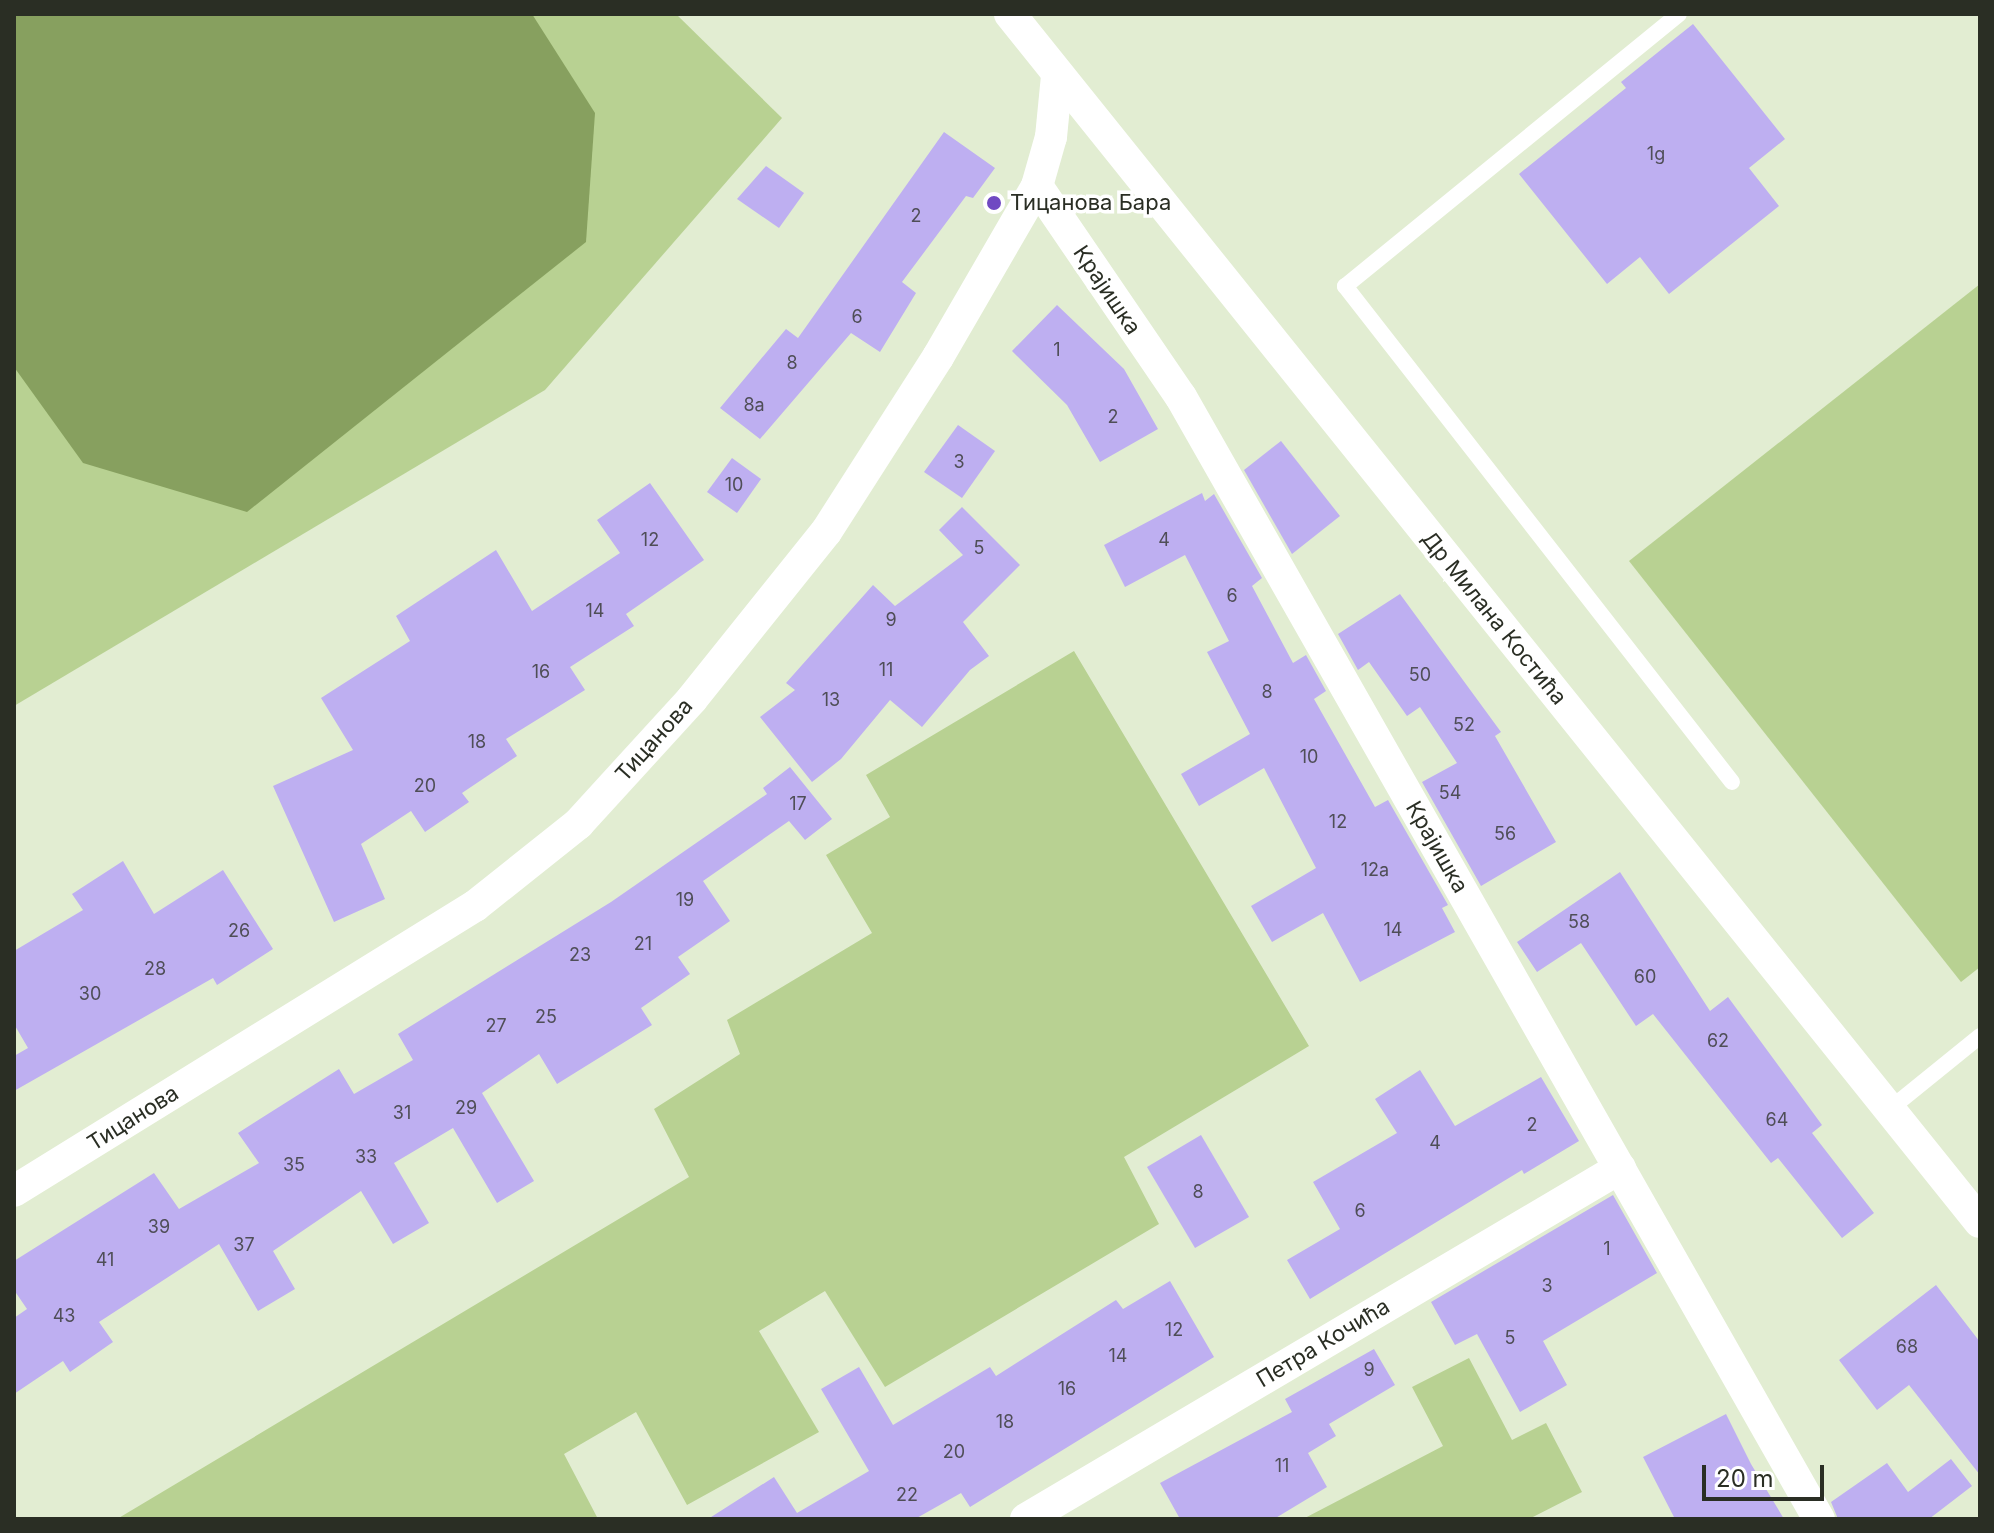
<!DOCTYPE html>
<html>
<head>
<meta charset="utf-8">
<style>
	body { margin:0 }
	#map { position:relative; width:1994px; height:1533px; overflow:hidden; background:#e2edd2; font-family:Inter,sans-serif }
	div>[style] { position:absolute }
	.green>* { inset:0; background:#b8d192 }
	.water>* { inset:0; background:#87a05f }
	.building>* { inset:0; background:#beaff1 }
	.service>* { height:16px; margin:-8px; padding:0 8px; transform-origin:8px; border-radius:8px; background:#fff }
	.minor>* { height:32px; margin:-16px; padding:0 16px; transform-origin:16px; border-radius:16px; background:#fff }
	.dots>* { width:22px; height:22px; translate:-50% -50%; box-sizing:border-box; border:4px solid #fff; border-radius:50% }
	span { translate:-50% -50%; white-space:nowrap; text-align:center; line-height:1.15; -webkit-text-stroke:7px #fff; paint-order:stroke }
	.number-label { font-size:18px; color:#4f4e57 }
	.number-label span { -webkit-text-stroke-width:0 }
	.poi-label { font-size:22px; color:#2a2e24 }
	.left { translate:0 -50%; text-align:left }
	.street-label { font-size:22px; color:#2a2e24 }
	.frame { position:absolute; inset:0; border:16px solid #2a2e24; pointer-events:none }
	.scale { position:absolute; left:1702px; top:1465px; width:122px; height:36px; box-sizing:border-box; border:4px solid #2a2e24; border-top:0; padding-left:10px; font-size:24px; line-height:28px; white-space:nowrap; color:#2a2e24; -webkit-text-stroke:6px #fff; paint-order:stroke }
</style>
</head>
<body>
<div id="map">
	<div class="green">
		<div style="clip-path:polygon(14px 14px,676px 14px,782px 118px,545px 390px,14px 706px)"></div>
		<div style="clip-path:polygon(1980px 284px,1980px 967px,1961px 982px,1629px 561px)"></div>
		<div style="clip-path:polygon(1074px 651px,1309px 1046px,1124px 1157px,1159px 1224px,885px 1387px,825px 1291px,759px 1331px,819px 1432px,687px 1505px,636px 1412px,564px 1454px,598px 1519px,117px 1519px,689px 1177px,654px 1109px,740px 1054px,727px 1020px,872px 933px,826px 855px,890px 817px,866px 775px)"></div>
		<div style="clip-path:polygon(1469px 1358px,1512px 1440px,1546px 1423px,1582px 1492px,1529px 1519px,1303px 1519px,1443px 1446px,1412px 1387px)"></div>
	</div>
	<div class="water">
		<div style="clip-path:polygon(14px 14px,532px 14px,595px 113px,586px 242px,247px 512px,83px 463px,14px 367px)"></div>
	</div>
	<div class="building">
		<div style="clip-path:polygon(1693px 24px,1785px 139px,1749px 168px,1779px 206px,1669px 294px,1640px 257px,1607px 284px,1519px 174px,1626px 88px,1621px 82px)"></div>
		<div style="clip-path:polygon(944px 132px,995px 168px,973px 198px,966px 196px,902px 282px,916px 293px,880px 352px,851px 333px,760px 439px,720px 408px,786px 329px,798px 338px)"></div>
		<div style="clip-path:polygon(766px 166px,804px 193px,779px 228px,737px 199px)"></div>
		<div style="clip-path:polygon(1057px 305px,1124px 369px,1158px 429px,1100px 462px,1067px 405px,1012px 351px)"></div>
		<div style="clip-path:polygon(958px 425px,995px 451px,962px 498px,924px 472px)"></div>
		<div style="clip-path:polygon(1281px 441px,1340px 516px,1292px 554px,1244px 470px)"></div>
		<div style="clip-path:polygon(732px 458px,761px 479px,737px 513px,707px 492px)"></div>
		<div style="clip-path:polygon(650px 483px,704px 560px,626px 614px,634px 626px,570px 667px,585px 690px,506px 739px,517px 756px,462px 793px,469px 802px,425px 832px,411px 811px,361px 844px,385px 899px,334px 922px,273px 786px,353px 750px,321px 698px,410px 641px,396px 616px,496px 550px,532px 611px,620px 553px,597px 520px)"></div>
		<div style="clip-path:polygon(1202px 493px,1205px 501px,1214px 494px,1262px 578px,1252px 586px,1293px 663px,1306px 655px,1326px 691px,1314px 699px,1375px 807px,1388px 800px,1448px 905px,1442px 908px,1455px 932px,1360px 982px,1323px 913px,1272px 942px,1251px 906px,1316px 868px,1264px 768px,1199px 806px,1181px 774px,1250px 734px,1207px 652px,1229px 641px,1185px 555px,1125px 587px,1104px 545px)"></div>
		<div style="clip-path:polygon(962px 507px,1020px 565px,963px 622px,989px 656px,970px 670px,922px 727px,890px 700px,841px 759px,812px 782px,760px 717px,795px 690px,786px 683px,873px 585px,895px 606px,963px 555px,939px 530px)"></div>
		<div style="clip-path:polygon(1400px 594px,1501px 732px,1495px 736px,1556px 842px,1481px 886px,1422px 782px,1457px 763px,1420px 707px,1407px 716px,1369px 662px,1358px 670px,1338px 634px)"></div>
		<div style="clip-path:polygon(790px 767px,832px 819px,805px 840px,789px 821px,703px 881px,730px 921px,678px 957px,690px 974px,641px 1008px,652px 1025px,557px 1084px,539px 1054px,482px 1093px,534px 1181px,497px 1203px,453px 1128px,394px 1163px,429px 1223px,393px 1244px,361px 1191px,273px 1251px,295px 1289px,258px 1311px,219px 1244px,99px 1322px,113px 1342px,70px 1372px,63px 1361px,14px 1394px,14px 1318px,27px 1309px,14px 1290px,14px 1261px,154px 1173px,179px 1209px,259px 1163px,238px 1133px,339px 1069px,354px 1094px,413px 1060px,398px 1034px,611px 902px,767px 794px,763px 788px)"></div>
		<div style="clip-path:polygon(123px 861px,154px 914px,223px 870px,273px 949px,217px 985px,213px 978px,14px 1091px,14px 1056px,28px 1048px,14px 1024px,14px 951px,83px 910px,72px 894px)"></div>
		<div style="clip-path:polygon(1620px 872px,1710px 1011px,1728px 997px,1822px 1125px,1812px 1133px,1874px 1213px,1842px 1238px,1778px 1158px,1771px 1163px,1653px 1014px,1636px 1026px,1581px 943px,1537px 972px,1517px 942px)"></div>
		<div style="clip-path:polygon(1420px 1070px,1455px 1126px,1541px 1077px,1579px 1141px,1524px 1174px,1522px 1170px,1310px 1299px,1287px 1260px,1340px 1229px,1313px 1182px,1397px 1133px,1375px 1099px)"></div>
		<div style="clip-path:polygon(1201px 1135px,1249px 1217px,1195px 1248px,1147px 1167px)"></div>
		<div style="clip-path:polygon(1613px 1195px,1657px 1273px,1543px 1341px,1567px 1385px,1520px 1412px,1477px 1334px,1455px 1345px,1431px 1302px)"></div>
		<div style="clip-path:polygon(1170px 1281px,1214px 1357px,970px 1507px,961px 1493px,915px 1519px,708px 1519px,774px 1477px,797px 1513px,869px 1471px,821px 1389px,859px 1367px,893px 1425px,990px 1367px,996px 1376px,1116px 1300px,1123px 1309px)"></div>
		<div style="clip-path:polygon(1936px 1285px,1980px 1342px,1980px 1475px,1909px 1385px,1877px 1410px,1839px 1360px)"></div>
		<div style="clip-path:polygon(1374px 1349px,1395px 1385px,1329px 1424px,1336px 1436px,1308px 1453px,1327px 1487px,1274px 1519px,1180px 1519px,1160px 1483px,1292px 1412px,1285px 1399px)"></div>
		<div style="clip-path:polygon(1726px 1414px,1751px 1464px,1784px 1519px,1675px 1519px,1643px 1457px)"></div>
		<div style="clip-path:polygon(1951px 1459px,1972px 1486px,1929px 1519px,1838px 1519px,1831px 1502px,1887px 1463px,1908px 1492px)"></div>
	</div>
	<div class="service">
		<div style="left:1679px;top:14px;width:431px;rotate:140.8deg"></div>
		<div style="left:1345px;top:286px;width:629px;rotate:52.04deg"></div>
		<div style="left:1890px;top:1109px;width:116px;rotate:-39deg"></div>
	</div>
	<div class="minor">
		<div style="left:1010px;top:14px;width:1549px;rotate:51.24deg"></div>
		<div style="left:1037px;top:186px;width:255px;rotate:55.7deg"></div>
		<div style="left:1181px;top:397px;width:1291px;rotate:60.38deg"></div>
		<div style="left:14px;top:1191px;width:542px;rotate:-31.73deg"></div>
		<div style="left:475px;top:906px;width:132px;rotate:-38.5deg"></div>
		<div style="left:578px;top:824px;width:169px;rotate:-47.6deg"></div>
		<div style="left:692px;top:699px;width:214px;rotate:-51.3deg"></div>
		<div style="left:826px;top:532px;width:208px;rotate:-57.4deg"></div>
		<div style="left:938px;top:357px;width:198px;rotate:-59.9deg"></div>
		<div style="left:1037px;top:186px;width:51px;rotate:-74.1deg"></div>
		<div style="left:1051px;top:137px;width:61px;rotate:-84.4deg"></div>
		<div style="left:1026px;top:1519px;width:690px;rotate:-30.58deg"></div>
	</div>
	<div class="dots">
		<div style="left:994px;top:203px;background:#7049c2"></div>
	</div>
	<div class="number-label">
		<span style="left:1656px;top:154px">1g</span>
		<span style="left:916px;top:216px">2</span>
		<span style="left:857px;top:317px">6</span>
		<span style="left:1057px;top:350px">1</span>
		<span style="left:792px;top:363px">8</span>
		<span style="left:754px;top:405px">8a</span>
		<span style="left:1113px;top:417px">2</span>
		<span style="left:959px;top:462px">3</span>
		<span style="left:734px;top:485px">10</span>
		<span style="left:650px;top:540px">12</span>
		<span style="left:1164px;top:540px">4</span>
		<span style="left:979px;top:548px">5</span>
		<span style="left:1232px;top:596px">6</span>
		<span style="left:595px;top:611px">14</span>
		<span style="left:891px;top:620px">9</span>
		<span style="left:886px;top:670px">11</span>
		<span style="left:541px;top:672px">16</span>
		<span style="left:1420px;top:675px">50</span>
		<span style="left:1267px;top:692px">8</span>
		<span style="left:831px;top:700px">13</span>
		<span style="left:1464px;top:725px">52</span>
		<span style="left:477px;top:742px">18</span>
		<span style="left:1309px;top:757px">10</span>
		<span style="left:425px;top:786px">20</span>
		<span style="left:1450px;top:793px">54</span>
		<span style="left:798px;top:804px">17</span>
		<span style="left:1338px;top:822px">12</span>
		<span style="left:1505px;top:834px">56</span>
		<span style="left:1375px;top:870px">12a</span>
		<span style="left:685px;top:900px">19</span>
		<span style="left:1579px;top:922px">58</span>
		<span style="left:1393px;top:930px">14</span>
		<span style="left:239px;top:931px">26</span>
		<span style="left:643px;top:944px">21</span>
		<span style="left:580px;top:955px">23</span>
		<span style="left:155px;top:969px">28</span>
		<span style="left:1645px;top:977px">60</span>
		<span style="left:90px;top:994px">30</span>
		<span style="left:546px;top:1017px">25</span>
		<span style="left:496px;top:1026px">27</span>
		<span style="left:1718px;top:1041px">62</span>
		<span style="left:466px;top:1108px">29</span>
		<span style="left:402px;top:1113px">31</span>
		<span style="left:1777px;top:1120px">64</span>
		<span style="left:1532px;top:1125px">2</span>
		<span style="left:1435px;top:1143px">4</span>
		<span style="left:366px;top:1157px">33</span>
		<span style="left:294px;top:1165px">35</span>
		<span style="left:1198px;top:1192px">8</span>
		<span style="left:1360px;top:1211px">6</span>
		<span style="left:159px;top:1227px">39</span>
		<span style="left:244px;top:1245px">37</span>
		<span style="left:1607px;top:1249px">1</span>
		<span style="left:105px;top:1260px">41</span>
		<span style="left:1547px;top:1286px">3</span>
		<span style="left:64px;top:1316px">43</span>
		<span style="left:1174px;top:1330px">12</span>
		<span style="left:1510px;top:1338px">5</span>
		<span style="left:1907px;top:1347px">68</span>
		<span style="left:1118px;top:1356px">14</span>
		<span style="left:1369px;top:1370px">9</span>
		<span style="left:1067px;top:1389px">16</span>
		<span style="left:1005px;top:1422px">18</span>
		<span style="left:954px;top:1452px">20</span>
		<span style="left:1282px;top:1466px">11</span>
		<span style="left:907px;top:1495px">22</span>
	</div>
	<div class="poi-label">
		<span class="left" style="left:1010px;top:203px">Тицанова Бара</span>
	</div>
	<div class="street-label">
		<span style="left:1107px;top:290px;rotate:56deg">Крајишка</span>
		<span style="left:1494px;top:618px;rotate:51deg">Др Милана Костића</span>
		<span style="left:654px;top:740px;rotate:-48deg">Тицанова</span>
		<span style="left:1437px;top:847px;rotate:60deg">Крајишка</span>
		<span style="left:133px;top:1118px;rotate:-32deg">Тицанова</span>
		<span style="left:1323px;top:1343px;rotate:-31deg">Петра Кочића</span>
	</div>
	<div class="frame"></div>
	<div class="scale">20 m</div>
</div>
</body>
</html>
